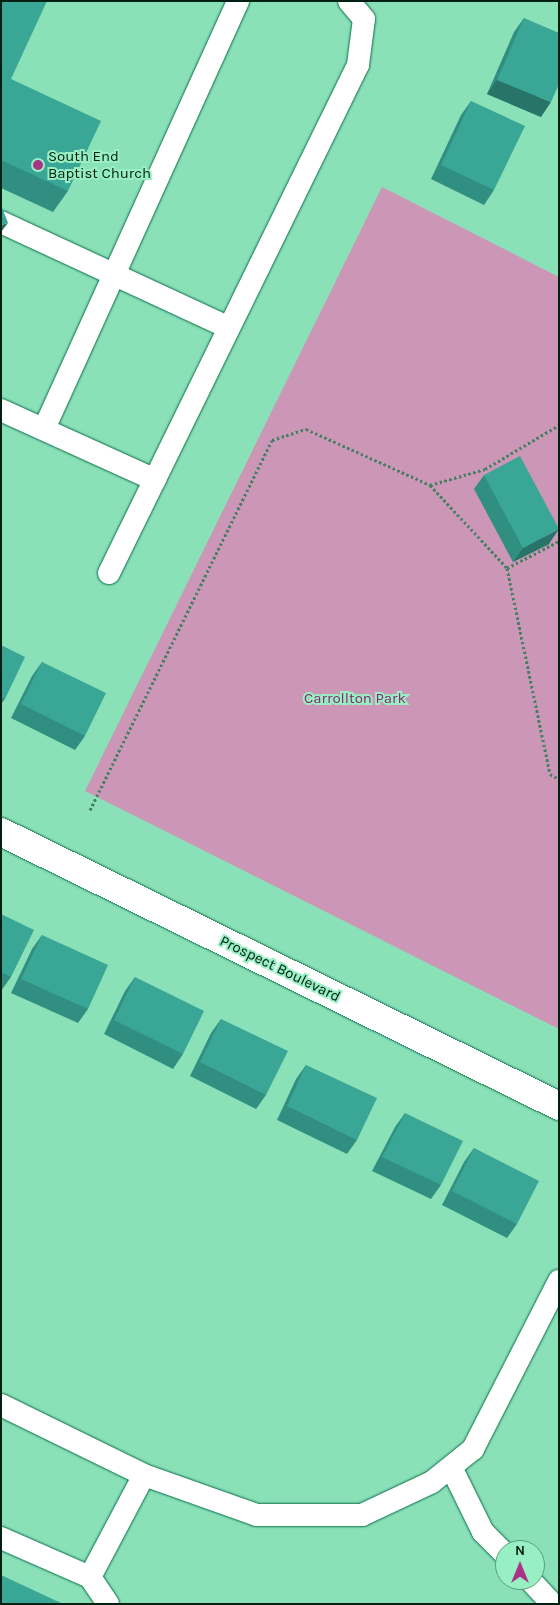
<!DOCTYPE html>
<html>
<head>
<meta charset="utf-8">
<style>
	body { margin:0 }
	#map { position:relative; width:560px; height:1605px; overflow:hidden; background:#8be1b7; font-family:Karla,sans-serif }
	div>[style] { position:absolute }
	.green>* { inset:0; background:#cc96b7 }
	.path>* { height:3px; margin-top:-1.5px; transform-origin:0; background:repeating-linear-gradient(90deg,#458063 0 2.5px,transparent 0 5px) }
	.roads { filter:drop-shadow(0 0 1px #086f4b) drop-shadow(0 0 1px #086f4b) }
	.lane>* { height:22px; margin:-11px; padding:0 11px; transform-origin:11px; border-radius:11px; background:#fff }
	.secondary>* { height:28px; margin:-14px; padding:0 14px; transform-origin:14px; border-radius:14px; background:#fff }
	.wall>* { inset:0; background:#318f81 }
	.shaded-wall>* { inset:0; background:#287469 }
	.building>* { inset:0; background:#39a696 }
	.dots>* { width:14px; height:14px; translate:-50% -50%; box-sizing:border-box; border:2px solid #98efc4; border-radius:50% }
	span { translate:-50% -50%; white-space:nowrap; text-align:center; line-height:1.15; -webkit-text-stroke:4px #98efc4; paint-order:stroke }
	.poi-label { font-size:15px; color:#002011 }
	.left { translate:0 -50%; text-align:left }
	.park-label { font-size:15px; color:#8a256d }
	.street-label { font-size:15px; color:#002011 }
	.frame { position:absolute; inset:0; border:2px solid #002011; pointer-events:none }
	.north { position:absolute; left:495px; top:1540px; width:50px; height:50px; box-sizing:border-box; background:#98efc4; border:1px solid #5b9c7c; border-radius:50%; rotate:0deg; font-size:14px; font-weight:700; line-height:20px; text-align:center; color:#002011 }
	.north::after { content:''; display:block; margin:auto; width:18px; height:22px; background:#aa3287; clip-path:polygon(50% 0,100% 100%,50% 72%,0 100%) }
</style>
</head>
<body>
<div id="map">
	<div class="green">
		<div style="clip-path:polygon(382px 187px,559px 277px,559px 1029px,85px 791px)"></div>
	</div>
	<div class="path">
		<div style="left:430px;top:485px;width:57px;rotate:-16.2deg"></div>
		<div style="left:485px;top:469px;width:86px;rotate:-30.7deg"></div>
		<div style="left:507px;top:568px;width:59px;rotate:-27.4deg"></div>
		<div style="left:90px;top:810px;width:412px;rotate:-63.8deg"></div>
		<div style="left:272px;top:440px;width:36px;rotate:-18deg"></div>
		<div style="left:306px;top:429px;width:136px;rotate:24.3deg"></div>
		<div style="left:430px;top:485px;width:113px;rotate:47.1deg"></div>
		<div style="left:507px;top:568px;width:210px;rotate:78.2deg"></div>
		<div style="left:550px;top:774px;width:10px;rotate:29deg"></div>
	</div>
	<div class="roads">
		<div class="lane">
			<div style="left:1px;top:222px;width:251px;rotate:24.9deg"></div>
			<div style="left:1px;top:410px;width:169px;rotate:24.4deg"></div>
			<div style="left:44px;top:429px;width:470px;rotate:-65.6deg"></div>
			<div style="left:109px;top:573px;width:566px;rotate:-63.89deg"></div>
			<div style="left:358px;top:65px;width:46px;rotate:-82.6deg"></div>
			<div style="left:364px;top:19px;width:23px;rotate:-130deg"></div>
			<div style="left:1px;top:1405px;width:159px;rotate:26.1deg"></div>
			<div style="left:451px;top:1467px;width:72px;rotate:63.8deg"></div>
			<div style="left:483px;top:1532px;width:31px;rotate:45deg"></div>
			<div style="left:1px;top:1538px;width:97px;rotate:23.7deg"></div>
			<div style="left:90px;top:1577px;width:32px;rotate:56deg"></div>
			<div style="left:90px;top:1577px;width:115px;rotate:-62.1deg"></div>
			<div style="left:144px;top:1475px;width:120px;rotate:19.5deg"></div>
			<div style="left:257px;top:1515px;width:105px"></div>
			<div style="left:362px;top:1515px;width:77px;rotate:-25.2deg"></div>
			<div style="left:432px;top:1482px;width:53px;rotate:-38.8deg"></div>
			<div style="left:473px;top:1449px;width:189px;rotate:-62.9deg"></div>
			<div style="left:530px;top:1580px;width:33px;rotate:47deg"></div>
		</div>
		<div class="secondary">
			<div style="left:1px;top:832px;width:622px;rotate:26.15deg"></div>
		</div>
	</div>
	<div class="wall">
		<div style="clip-path:polygon(1px 1px,11px 79px,68px 191px,53px 212px,1px 188px)"></div>
		<div style="clip-path:polygon(524px 18px,541px 117px,487px 94px,514px 32px)"></div>
		<div style="clip-path:polygon(471px 101px,494px 190px,484px 205px,431px 179px,461px 115px)"></div>
		<div style="clip-path:polygon(484px 475px,549px 544px,513px 562px,474px 489px)"></div>
		<div style="clip-path:polygon(1px 645px,5px 699px,1px 704px)"></div>
		<div style="clip-path:polygon(42px 662px,85px 736px,75px 750px,11px 718px,32px 676px)"></div>
		<div style="clip-path:polygon(1px 914px,11px 977px,1px 991px)"></div>
		<div style="clip-path:polygon(42px 935px,88px 1009px,78px 1023px,11px 993px,32px 949px)"></div>
		<div style="clip-path:polygon(135px 977px,183px 1054px,173px 1069px,104px 1034px,125px 991px)"></div>
		<div style="clip-path:polygon(221px 1019px,266px 1095px,256px 1109px,190px 1076px,211px 1033px)"></div>
		<div style="clip-path:polygon(306px 1065px,357px 1140px,347px 1154px,277px 1120px,296px 1079px)"></div>
		<div style="clip-path:polygon(405px 1113px,441px 1185px,431px 1199px,372px 1171px,395px 1127px)"></div>
		<div style="clip-path:polygon(474px 1148px,517px 1224px,507px 1238px,442px 1205px,464px 1162px)"></div>
	</div>
	<div class="shaded-wall">
		<div style="clip-path:polygon(497px 80px,551px 102px,541px 117px,487px 94px)"></div>
		<div style="clip-path:polygon(8px 223px,1px 232px,1px 225px)"></div>
		<div style="clip-path:polygon(559px 529px,549px 544px,513px 562px,523px 548px)"></div>
	</div>
	<div class="building">
		<div style="clip-path:polygon(1px 1px,47px 1px,11px 79px,101px 121px,68px 191px,1px 160px)"></div>
		<div style="clip-path:polygon(524px 18px,559px 33px,559px 84px,551px 102px,497px 80px)"></div>
		<div style="clip-path:polygon(471px 101px,525px 126px,494px 190px,441px 165px)"></div>
		<div style="clip-path:polygon(1px 205px,8px 223px,1px 225px)"></div>
		<div style="clip-path:polygon(520px 456px,559px 529px,523px 548px,484px 475px)"></div>
		<div style="clip-path:polygon(1px 645px,25px 657px,5px 699px,1px 697px)"></div>
		<div style="clip-path:polygon(42px 662px,106px 693px,85px 736px,21px 704px)"></div>
		<div style="clip-path:polygon(1px 914px,34px 930px,11px 977px,1px 972px)"></div>
		<div style="clip-path:polygon(42px 935px,108px 965px,88px 1009px,21px 979px)"></div>
		<div style="clip-path:polygon(135px 977px,204px 1011px,183px 1054px,114px 1020px)"></div>
		<div style="clip-path:polygon(221px 1019px,288px 1051px,266px 1095px,200px 1062px)"></div>
		<div style="clip-path:polygon(306px 1065px,377px 1098px,357px 1140px,287px 1106px)"></div>
		<div style="clip-path:polygon(405px 1113px,463px 1141px,441px 1185px,382px 1157px)"></div>
		<div style="clip-path:polygon(474px 1148px,539px 1181px,517px 1224px,452px 1191px)"></div>
		<div style="clip-path:polygon(1px 1575px,63px 1604px,1px 1604px)"></div>
	</div>
	<div class="dots">
		<div style="left:38px;top:165px;background:#aa3287"></div>
	</div>
	<div class="poi-label">
		<span class="left" style="left:48px;top:165px">South End<br>Baptist Church</span>
	</div>
	<div class="park-label">
		<span style="left:355px;top:699px">Carrollton Park</span>
	</div>
	<div class="street-label">
		<span style="left:280px;top:969px;rotate:26deg">Prospect Boulevard</span>
	</div>
	<div class="frame"></div>
	<div class="north">N</div>
</div>
</body>
</html>
